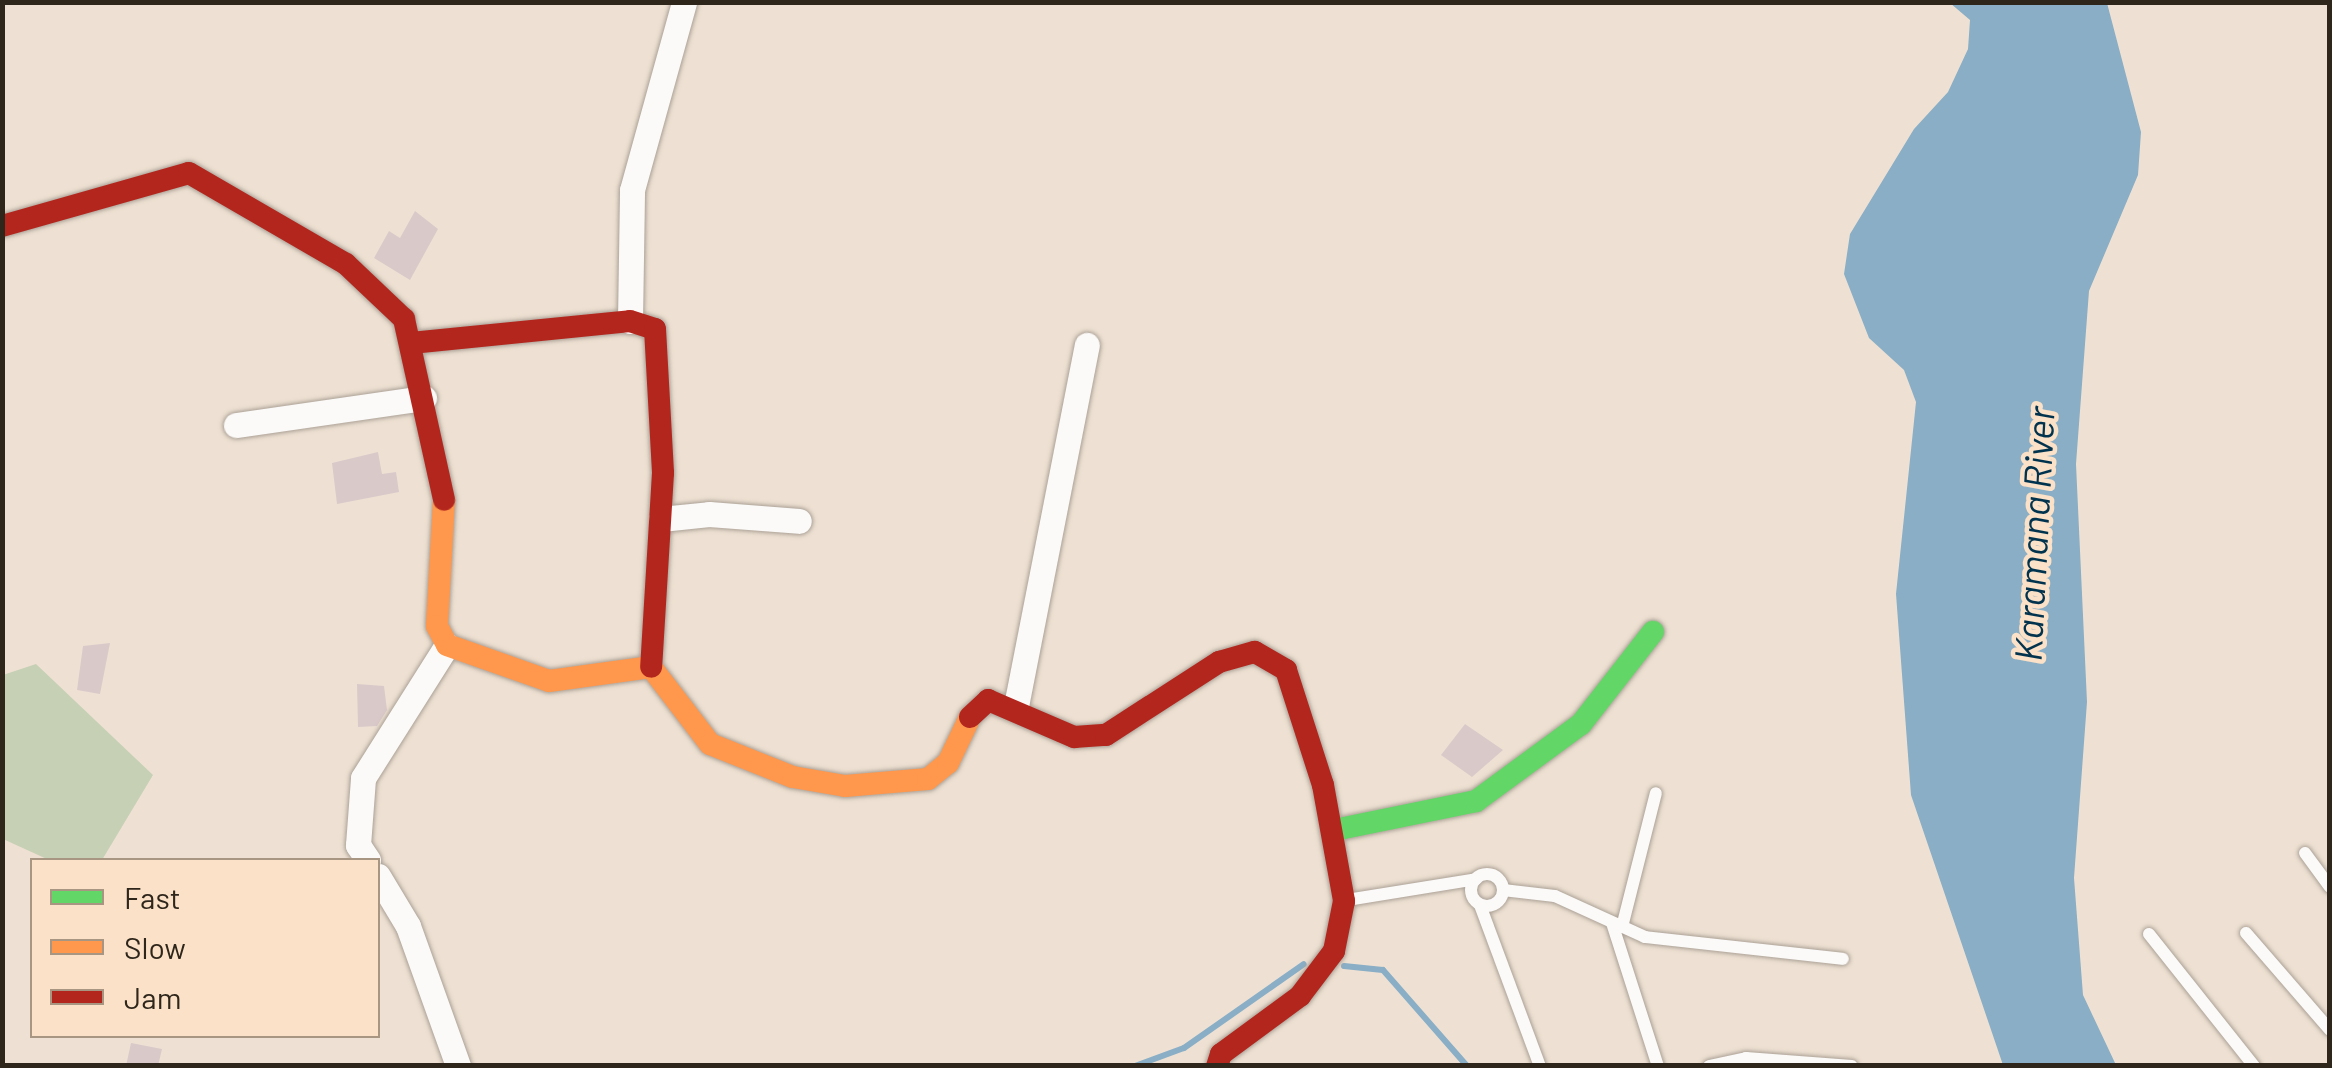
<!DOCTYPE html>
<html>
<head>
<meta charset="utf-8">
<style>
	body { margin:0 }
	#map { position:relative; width:2332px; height:1068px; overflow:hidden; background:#eee1d3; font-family:Barlow,sans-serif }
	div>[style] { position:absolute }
	.green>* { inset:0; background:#c6d0b4 }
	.water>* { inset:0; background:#89aec5 }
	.stream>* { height:6px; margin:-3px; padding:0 3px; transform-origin:3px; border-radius:3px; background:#89aec5 }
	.building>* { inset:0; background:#dac9c9 }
	.roads { filter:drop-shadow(0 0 2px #aba196) drop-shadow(0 0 2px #aba196) }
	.lane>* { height:12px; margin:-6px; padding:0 6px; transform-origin:6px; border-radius:6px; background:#fcfaf8 }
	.lane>.ring { margin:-6px; padding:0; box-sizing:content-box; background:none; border:12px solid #fcfaf8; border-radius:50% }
	.street>* { height:25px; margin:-12.5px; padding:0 12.5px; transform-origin:12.5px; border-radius:12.5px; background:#fcfaf8 }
	.fast>* { height:22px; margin:-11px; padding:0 11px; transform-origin:11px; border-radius:11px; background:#63d668 }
	.slow>* { height:22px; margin:-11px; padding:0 11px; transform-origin:11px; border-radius:11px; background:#ff974d }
	.jam>* { height:22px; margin:-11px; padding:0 11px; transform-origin:11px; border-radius:11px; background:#b3261e }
	span { translate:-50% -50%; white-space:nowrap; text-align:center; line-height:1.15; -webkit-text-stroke:9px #fae1c7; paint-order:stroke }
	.water-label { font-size:38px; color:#01324e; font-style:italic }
	.frame { position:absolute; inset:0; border:5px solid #2e251b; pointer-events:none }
	.legend { position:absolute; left:30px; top:858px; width:350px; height:180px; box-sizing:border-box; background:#fae1c7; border:2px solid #a89682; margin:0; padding:12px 18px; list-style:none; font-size:30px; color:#2e251b }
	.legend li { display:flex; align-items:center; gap:20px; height:50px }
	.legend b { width:50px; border:2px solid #a89682 }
</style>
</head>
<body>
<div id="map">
	<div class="green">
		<div style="clip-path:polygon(36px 664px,153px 775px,102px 860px,49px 860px,3px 839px,3px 675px)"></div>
	</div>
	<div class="water">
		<div style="clip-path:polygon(1950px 3px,2107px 3px,2141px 132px,2138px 175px,2089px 291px,2076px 464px,2087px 702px,2074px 878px,2083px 995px,2116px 1065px,2003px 1065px,1911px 795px,1896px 594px,1916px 402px,1904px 370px,1869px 338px,1844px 274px,1850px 234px,1914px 129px,1948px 92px,1968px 49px,1970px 20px)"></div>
	</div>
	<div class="stream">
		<div style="left:1344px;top:966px;width:39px;rotate:6deg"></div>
		<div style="left:1383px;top:970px;width:128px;rotate:48.8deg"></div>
		<div style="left:1135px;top:1066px;width:52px;rotate:-20.2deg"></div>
		<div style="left:1184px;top:1048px;width:146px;rotate:-35deg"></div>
	</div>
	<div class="building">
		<div style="clip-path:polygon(415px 211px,438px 229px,410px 280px,374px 258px,389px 231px,400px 238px)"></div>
		<div style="clip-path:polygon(378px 452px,382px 474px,396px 472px,399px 492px,337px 504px,332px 463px)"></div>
		<div style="clip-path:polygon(110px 643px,100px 694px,77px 690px,83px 646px)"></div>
		<div style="clip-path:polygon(357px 684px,384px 686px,387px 710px,377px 726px,358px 727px)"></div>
		<div style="clip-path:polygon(1465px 724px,1503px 750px,1472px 777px,1441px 755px)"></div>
		<div style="clip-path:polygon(131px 1043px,162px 1049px,158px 1066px,126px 1066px)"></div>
	</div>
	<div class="roads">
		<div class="lane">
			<div style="left:2305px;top:853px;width:42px;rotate:53.7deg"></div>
			<div class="ring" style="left:1471px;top:874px;width:20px;height:20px"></div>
			<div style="left:1503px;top:890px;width:52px;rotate:6.6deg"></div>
			<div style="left:1555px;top:896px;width:99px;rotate:24.5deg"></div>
			<div style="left:1645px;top:937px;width:199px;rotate:6.3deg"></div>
			<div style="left:1347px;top:900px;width:131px;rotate:-9.2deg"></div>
			<div style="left:1480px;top:905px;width:172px;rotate:69.6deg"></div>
			<div style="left:1612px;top:923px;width:150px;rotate:72.2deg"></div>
			<div style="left:1622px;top:927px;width:138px;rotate:-75.8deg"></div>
			<div style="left:2246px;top:933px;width:128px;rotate:49.1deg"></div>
			<div style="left:2149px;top:934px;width:169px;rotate:51.5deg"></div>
			<div style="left:1709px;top:1066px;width:38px;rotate:-12deg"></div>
			<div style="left:1746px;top:1058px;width:106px;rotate:4.3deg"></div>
		</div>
		<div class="street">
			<div style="left:630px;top:321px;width:131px;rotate:-89.1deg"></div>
			<div style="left:632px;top:190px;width:195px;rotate:-74.5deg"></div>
			<div style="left:236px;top:425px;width:190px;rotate:-8.2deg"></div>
			<div style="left:661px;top:519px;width:48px;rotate:-5.9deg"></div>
			<div style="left:709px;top:514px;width:90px;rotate:4.4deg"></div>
			<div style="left:1016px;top:706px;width:368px;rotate:-78.9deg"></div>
			<div style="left:368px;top:860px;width:18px;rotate:-124deg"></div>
			<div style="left:358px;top:845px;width:67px;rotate:-85.7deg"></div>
			<div style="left:363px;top:778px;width:157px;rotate:-57.7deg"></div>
			<div style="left:378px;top:876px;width:58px;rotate:59deg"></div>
			<div style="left:408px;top:926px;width:149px;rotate:70.3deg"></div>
		</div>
		<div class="fast">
			<div style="left:1334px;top:830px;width:145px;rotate:-11.5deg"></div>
			<div style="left:1476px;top:801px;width:130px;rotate:-36.3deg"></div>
			<div style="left:1581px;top:724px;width:117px;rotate:-52deg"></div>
		</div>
		<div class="slow">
			<div style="left:444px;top:500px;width:126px;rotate:93.2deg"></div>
			<div style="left:437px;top:626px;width:21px;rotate:62deg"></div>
			<div style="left:447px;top:645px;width:108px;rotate:19.4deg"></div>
			<div style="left:549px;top:681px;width:103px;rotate:-7.8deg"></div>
			<div style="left:651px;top:667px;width:97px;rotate:52.5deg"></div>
			<div style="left:710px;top:744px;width:89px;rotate:21.7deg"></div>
			<div style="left:793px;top:777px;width:53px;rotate:9.8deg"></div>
			<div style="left:845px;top:786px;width:83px;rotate:-4.8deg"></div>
			<div style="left:928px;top:779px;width:26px;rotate:-39deg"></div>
			<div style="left:948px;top:763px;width:51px;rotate:-64.4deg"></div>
		</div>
		<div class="jam">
			<div style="left:2px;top:226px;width:194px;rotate:-15.8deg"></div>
			<div style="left:189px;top:173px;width:181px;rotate:30.1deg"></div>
			<div style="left:346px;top:264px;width:80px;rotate:43.5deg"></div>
			<div style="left:404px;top:319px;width:185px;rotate:77.5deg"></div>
			<div style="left:411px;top:343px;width:220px;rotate:-5.7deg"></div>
			<div style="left:630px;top:321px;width:26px;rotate:18deg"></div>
			<div style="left:655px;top:329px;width:144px;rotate:86.8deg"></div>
			<div style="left:663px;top:473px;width:194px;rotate:93.5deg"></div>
			<div style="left:970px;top:717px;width:25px;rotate:-43deg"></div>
			<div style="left:988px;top:700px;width:94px;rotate:23.3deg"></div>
			<div style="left:1074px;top:737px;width:32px;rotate:-4deg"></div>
			<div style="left:1106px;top:735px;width:135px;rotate:-32.9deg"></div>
			<div style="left:1219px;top:662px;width:37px;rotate:-16deg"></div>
			<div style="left:1255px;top:652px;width:36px;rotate:30deg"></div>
			<div style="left:1286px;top:670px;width:121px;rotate:72.2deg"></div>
			<div style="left:1323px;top:785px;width:118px;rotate:79.7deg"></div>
			<div style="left:1344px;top:901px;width:51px;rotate:101.3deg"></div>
			<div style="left:1334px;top:951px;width:56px;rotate:127.1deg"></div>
			<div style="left:1300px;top:996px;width:98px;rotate:143.7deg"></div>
			<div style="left:1221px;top:1054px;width:13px;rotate:108deg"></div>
		</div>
	</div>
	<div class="water-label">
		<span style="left:2034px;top:534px;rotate:-87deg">Karamana River</span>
	</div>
	<div class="frame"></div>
	<ul class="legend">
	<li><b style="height:12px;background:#63d668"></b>Fast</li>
	<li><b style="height:12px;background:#ff974d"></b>Slow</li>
	<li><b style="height:12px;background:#b3261e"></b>Jam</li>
	</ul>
</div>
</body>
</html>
